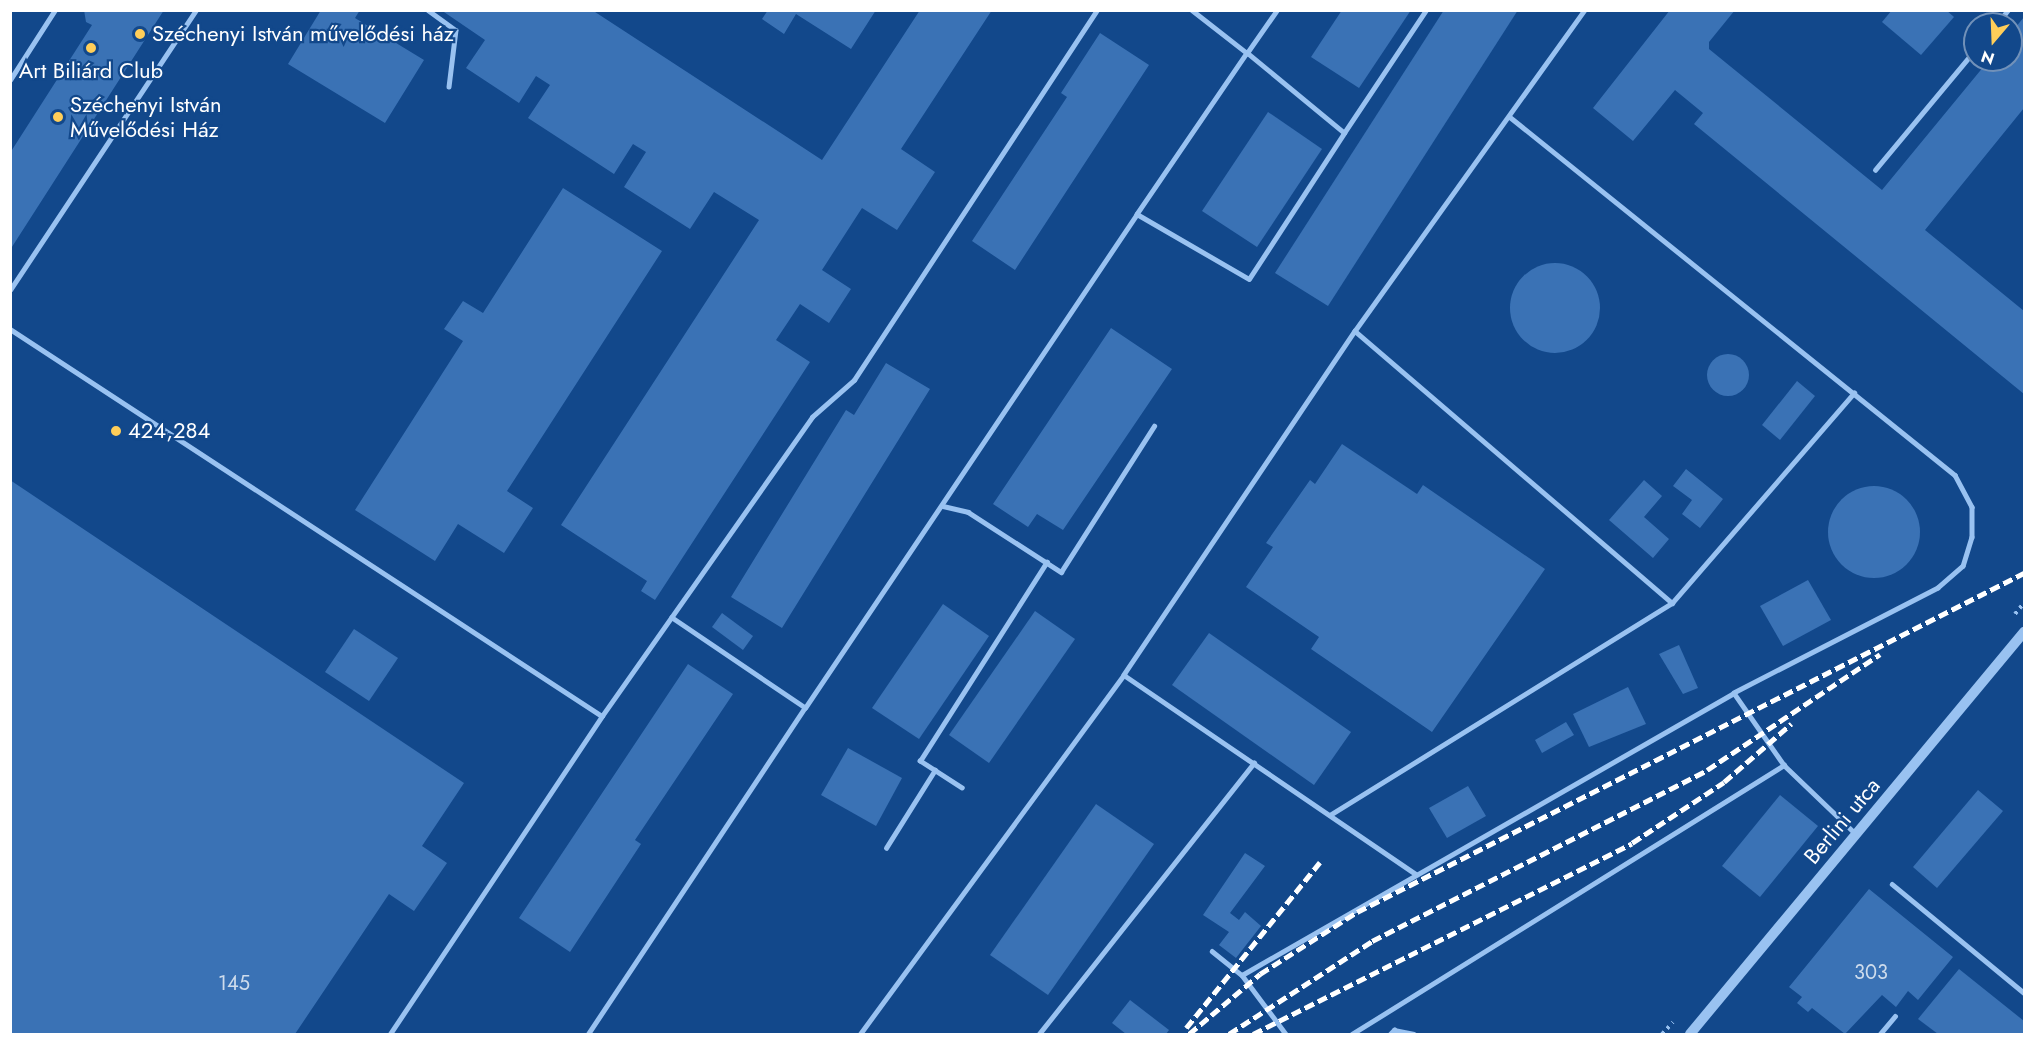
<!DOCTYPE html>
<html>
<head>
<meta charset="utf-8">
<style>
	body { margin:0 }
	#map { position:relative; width:2035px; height:1045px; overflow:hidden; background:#12488b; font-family:Jost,sans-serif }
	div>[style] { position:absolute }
	.building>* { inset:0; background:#3a72b5 }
	.round { border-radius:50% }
	.path>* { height:4px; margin-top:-2px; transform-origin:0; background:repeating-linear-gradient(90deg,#99c2f1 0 3px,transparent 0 7.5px) }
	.service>* { height:4.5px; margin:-2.25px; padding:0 2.25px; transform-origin:2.25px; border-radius:2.25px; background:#99c2f1 }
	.tertiary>* { height:10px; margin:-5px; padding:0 5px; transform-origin:5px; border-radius:5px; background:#99c2f1 }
	.rail>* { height:4.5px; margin-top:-2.25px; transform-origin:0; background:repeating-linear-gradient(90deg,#fff 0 10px,transparent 0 14.5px) }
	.dots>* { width:16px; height:16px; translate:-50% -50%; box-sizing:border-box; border:3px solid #12488b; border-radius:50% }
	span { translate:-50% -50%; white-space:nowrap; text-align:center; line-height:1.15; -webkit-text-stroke:4.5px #12488b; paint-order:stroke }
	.number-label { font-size:20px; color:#cedcec }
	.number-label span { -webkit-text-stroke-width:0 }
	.poi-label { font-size:22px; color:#fff }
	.left { translate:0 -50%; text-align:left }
	.street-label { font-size:22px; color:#fff }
	.frame { position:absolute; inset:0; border:12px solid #fff; pointer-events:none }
	.north { position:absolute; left:1963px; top:12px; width:60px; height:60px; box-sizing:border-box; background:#12488b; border:2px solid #7191b9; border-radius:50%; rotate:199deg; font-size:16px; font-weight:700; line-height:24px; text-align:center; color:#fff }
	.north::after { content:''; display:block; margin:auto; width:21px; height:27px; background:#ffce59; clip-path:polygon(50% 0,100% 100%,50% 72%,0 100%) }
</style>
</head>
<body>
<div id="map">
	<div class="building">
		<div style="clip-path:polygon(84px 10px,164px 10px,10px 250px,10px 153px,92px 25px,86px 22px)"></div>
		<div style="clip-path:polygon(321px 10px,360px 10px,355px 18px,424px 60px,385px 123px,288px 64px)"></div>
		<div style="clip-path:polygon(441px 10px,592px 10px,822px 160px,920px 10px,992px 10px,901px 149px,935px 172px,897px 230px,862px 208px,822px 270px,851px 289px,829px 323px,800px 304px,776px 340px,810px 362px,655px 600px,641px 591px,647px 581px,561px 525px,759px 220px,714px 192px,690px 229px,624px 187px,646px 152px,633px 144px,614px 174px,528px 118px,550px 85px,536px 76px,519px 103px,466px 68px,485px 40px)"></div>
		<div style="clip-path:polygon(768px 10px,876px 10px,851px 49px,796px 14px,784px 34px,762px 19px)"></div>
		<div style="clip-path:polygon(1342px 10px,1411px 10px,1359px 88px,1311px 57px)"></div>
		<div style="clip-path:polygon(1444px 10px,1518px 10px,1328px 306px,1275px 273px)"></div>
		<div style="clip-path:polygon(1670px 10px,1735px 10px,1709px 42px,1709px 49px,1882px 190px,1989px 60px,2011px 60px,2011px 33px,2024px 17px,2024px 108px,1925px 230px,2024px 311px,2024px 394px,1694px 124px,1703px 113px,1675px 90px,1633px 141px,1593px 108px)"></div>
		<div style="clip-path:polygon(1892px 10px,1946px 10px,1954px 17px,1921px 55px,1882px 22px)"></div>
		<div style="clip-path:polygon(1100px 33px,1149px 65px,1015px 270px,972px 241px,1067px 97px,1061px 93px)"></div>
		<div style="clip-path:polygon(1268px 112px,1322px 149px,1257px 247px,1202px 211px)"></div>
		<div style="clip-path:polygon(563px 188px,662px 251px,507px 491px,533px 508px,504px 553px,458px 524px,435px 561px,355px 510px,463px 341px,444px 329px,463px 301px,483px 313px)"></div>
		<div class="round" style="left:1510px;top:263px;width:90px;height:90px"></div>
		<div style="clip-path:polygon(1111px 328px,1172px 369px,1063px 530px,1037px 514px,1028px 527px,993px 504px)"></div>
		<div class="round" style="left:1707px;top:354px;width:42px;height:42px"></div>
		<div style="clip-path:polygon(886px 363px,930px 389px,782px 628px,731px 597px,846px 410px,854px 415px)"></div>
		<div style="clip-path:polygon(1797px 381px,1815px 396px,1780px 440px,1762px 425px)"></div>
		<div style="clip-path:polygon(1342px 444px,1417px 494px,1423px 485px,1545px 569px,1432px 732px,1311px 649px,1319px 637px,1246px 587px,1273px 547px,1266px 543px,1310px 480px,1315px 484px)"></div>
		<div style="clip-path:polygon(1686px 469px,1723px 499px,1700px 528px,1682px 514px,1692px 500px,1673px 486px)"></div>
		<div style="clip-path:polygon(10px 480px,464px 783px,422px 846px,447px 863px,414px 911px,389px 894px,295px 1034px,10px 1034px)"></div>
		<div style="clip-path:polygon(1644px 480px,1662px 496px,1644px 517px,1669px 539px,1653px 558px,1609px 520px)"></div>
		<div class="round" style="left:1828px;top:486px;width:92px;height:92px"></div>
		<div style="clip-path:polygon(1808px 580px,1831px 620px,1783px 646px,1760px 606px)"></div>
		<div style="clip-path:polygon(943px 604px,989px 636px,919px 739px,872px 708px)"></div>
		<div style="clip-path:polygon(1035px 611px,1075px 639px,989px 763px,949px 735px)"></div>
		<div style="clip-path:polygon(722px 613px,753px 636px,743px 650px,712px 627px)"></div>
		<div style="clip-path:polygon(354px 629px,398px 658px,369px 701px,325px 672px)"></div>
		<div style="clip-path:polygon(1209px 633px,1351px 732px,1314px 785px,1172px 685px)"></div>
		<div style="clip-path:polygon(1679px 645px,1698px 688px,1683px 694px,1659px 654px)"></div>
		<div style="clip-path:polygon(688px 664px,733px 694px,635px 840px,641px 844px,570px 952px,519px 918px)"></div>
		<div style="clip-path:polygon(1628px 687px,1646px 724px,1589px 747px,1573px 714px)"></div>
		<div style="clip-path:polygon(1566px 722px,1574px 735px,1542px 753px,1535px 740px)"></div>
		<div style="clip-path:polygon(848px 748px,902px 778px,876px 826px,821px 795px)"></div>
		<div style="clip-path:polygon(1468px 786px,1486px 816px,1447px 838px,1429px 808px)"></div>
		<div style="clip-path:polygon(1978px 790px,2003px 811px,1937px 888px,1913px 867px)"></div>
		<div style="clip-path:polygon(1780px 795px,1818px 826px,1760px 897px,1722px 866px)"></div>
		<div style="clip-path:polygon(1096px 804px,1154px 844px,1048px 995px,990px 955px)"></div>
		<div style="clip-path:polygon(1245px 853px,1265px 866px,1230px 913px,1239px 920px,1245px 912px,1261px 926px,1236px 958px,1219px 945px,1229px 932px,1203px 915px)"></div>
		<div style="clip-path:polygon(1869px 889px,1953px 957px,1918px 1000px,1908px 991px,1896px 1007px,1882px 995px,1845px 1034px,1812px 1008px,1808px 1012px,1797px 1003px,1802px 997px,1789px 987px)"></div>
		<div style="clip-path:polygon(1959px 969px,2024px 1021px,2024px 1034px,1938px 1034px,1918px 1019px)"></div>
		<div style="clip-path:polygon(1130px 1000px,1169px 1030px,1166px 1034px,1126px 1034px,1112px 1023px)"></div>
	</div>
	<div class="path">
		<div style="left:2015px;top:614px;width:14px;rotate:-51deg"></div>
		<div style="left:1662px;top:1034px;width:16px;rotate:-47deg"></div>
	</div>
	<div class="service">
		<div style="left:428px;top:10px;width:34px;rotate:36deg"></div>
		<div style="left:456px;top:30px;width:57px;rotate:97deg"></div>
		<div style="left:1192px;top:10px;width:70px;rotate:38deg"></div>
		<div style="left:1247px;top:53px;width:52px;rotate:-55.1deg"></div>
		<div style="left:1585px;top:10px;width:395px;rotate:125.6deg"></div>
		<div style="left:1355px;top:331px;width:418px;rotate:40.6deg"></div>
		<div style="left:1672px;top:603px;width:278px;rotate:-49.1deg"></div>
		<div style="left:1997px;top:24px;width:18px;rotate:-52deg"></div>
		<div style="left:10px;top:80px;width:83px;rotate:-57.3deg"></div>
		<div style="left:1510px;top:117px;width:571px;rotate:38.82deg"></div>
		<div style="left:1955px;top:475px;width:36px;rotate:62deg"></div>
		<div style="left:1972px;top:507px;width:30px;rotate:90deg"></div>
		<div style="left:1972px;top:537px;width:30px;rotate:107deg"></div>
		<div style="left:1963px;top:566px;width:33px;rotate:139deg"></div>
		<div style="left:1938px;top:588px;width:229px;rotate:152.8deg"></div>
		<div style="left:1344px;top:133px;width:148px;rotate:-56.3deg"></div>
		<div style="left:1875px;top:170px;width:156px;rotate:-50.2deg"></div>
		<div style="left:10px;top:290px;width:336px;rotate:-56.4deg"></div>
		<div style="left:10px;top:329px;width:707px;rotate:33.17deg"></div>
		<div style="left:602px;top:716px;width:365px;rotate:-54.9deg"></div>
		<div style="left:812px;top:417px;width:56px;rotate:-41.4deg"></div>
		<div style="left:854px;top:380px;width:443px;rotate:-56.7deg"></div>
		<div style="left:1355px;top:331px;width:414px;rotate:123.9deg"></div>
		<div style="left:1124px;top:675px;width:353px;rotate:34.3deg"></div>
		<div style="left:943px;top:506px;width:26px;rotate:13deg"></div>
		<div style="left:968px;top:512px;width:111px;rotate:32.8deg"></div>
		<div style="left:1061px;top:572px;width:173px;rotate:-57.5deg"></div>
		<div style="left:805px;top:708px;width:595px;rotate:-56.1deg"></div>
		<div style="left:1137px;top:214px;width:129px;rotate:30.1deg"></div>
		<div style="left:1249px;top:279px;width:174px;rotate:-56.9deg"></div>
		<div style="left:1344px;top:133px;width:126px;rotate:-140.5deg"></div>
		<div style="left:1247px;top:53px;width:195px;rotate:124.3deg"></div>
		<div style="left:962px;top:788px;width:50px;rotate:-147.3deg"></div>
		<div style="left:920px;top:761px;width:236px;rotate:-57.5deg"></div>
		<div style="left:1330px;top:815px;width:402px;rotate:-31.8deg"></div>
		<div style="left:886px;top:848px;width:92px;rotate:-57.9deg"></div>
		<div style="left:1892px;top:884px;width:171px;rotate:39.5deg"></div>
		<div style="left:1212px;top:951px;width:38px;rotate:39deg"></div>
		<div style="left:1242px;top:975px;width:74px;rotate:53.3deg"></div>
		<div style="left:1242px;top:975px;width:567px;rotate:-29.82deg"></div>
		<div style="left:1734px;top:693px;width:88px;rotate:55.2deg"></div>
		<div style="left:390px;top:1034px;width:382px;rotate:-56.3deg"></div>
		<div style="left:588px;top:1034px;width:392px;rotate:-56.4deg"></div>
		<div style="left:805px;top:708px;width:161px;rotate:-145.9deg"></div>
		<div style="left:860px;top:1034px;width:446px;rotate:-53.7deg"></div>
		<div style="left:1039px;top:1034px;width:346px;rotate:-51.6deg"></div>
		<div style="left:1352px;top:1034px;width:509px;rotate:-31.91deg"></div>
		<div style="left:1784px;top:765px;width:100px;rotate:43.8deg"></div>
		<div style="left:1390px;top:1034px;width:6px;rotate:-45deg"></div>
		<div style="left:1394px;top:1030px;width:20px;rotate:11deg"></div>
		<div style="left:1880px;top:1034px;width:23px;rotate:-50deg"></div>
	</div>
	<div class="tertiary">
		<div style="left:1690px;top:1034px;width:523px;rotate:-50.28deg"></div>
	</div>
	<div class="rail">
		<div style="left:1186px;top:1028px;width:213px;rotate:-51.1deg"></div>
		<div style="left:1189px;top:1034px;width:93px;rotate:-40.2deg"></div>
		<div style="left:1260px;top:974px;width:115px;rotate:-32.6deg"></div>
		<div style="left:1357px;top:912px;width:748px;rotate:-26.94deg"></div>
		<div style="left:1229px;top:1034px;width:171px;rotate:-33deg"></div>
		<div style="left:1372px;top:941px;width:376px;rotate:-27deg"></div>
		<div style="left:1707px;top:770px;width:208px;rotate:-33.8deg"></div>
		<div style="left:1253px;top:1034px;width:424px;rotate:-26.7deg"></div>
		<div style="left:1632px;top:843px;width:110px;rotate:-33.5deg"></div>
		<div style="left:1724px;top:782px;width:89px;rotate:-40.9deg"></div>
	</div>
	<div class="dots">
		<div style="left:140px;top:34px;background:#ffce59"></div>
		<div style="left:91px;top:48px;background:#ffce59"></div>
		<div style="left:58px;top:117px;background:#ffce59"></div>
		<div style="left:116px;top:431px;background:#ffce59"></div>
	</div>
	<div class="number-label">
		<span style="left:1871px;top:972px">303</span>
		<span style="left:234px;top:983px">145</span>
	</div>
	<div class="poi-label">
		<span class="left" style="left:152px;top:34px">Széchenyi István művelődési ház</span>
		<span style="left:91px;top:71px">Art Biliárd Club</span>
		<span class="left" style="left:70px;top:117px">Széchenyi István<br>Művelődési Ház</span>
		<span class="left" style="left:128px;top:431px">424,284</span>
	</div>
	<div class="street-label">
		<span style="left:1842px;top:821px;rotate:-50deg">Berlini utca</span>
	</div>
	<div class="frame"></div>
	<div class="north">N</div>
</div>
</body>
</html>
